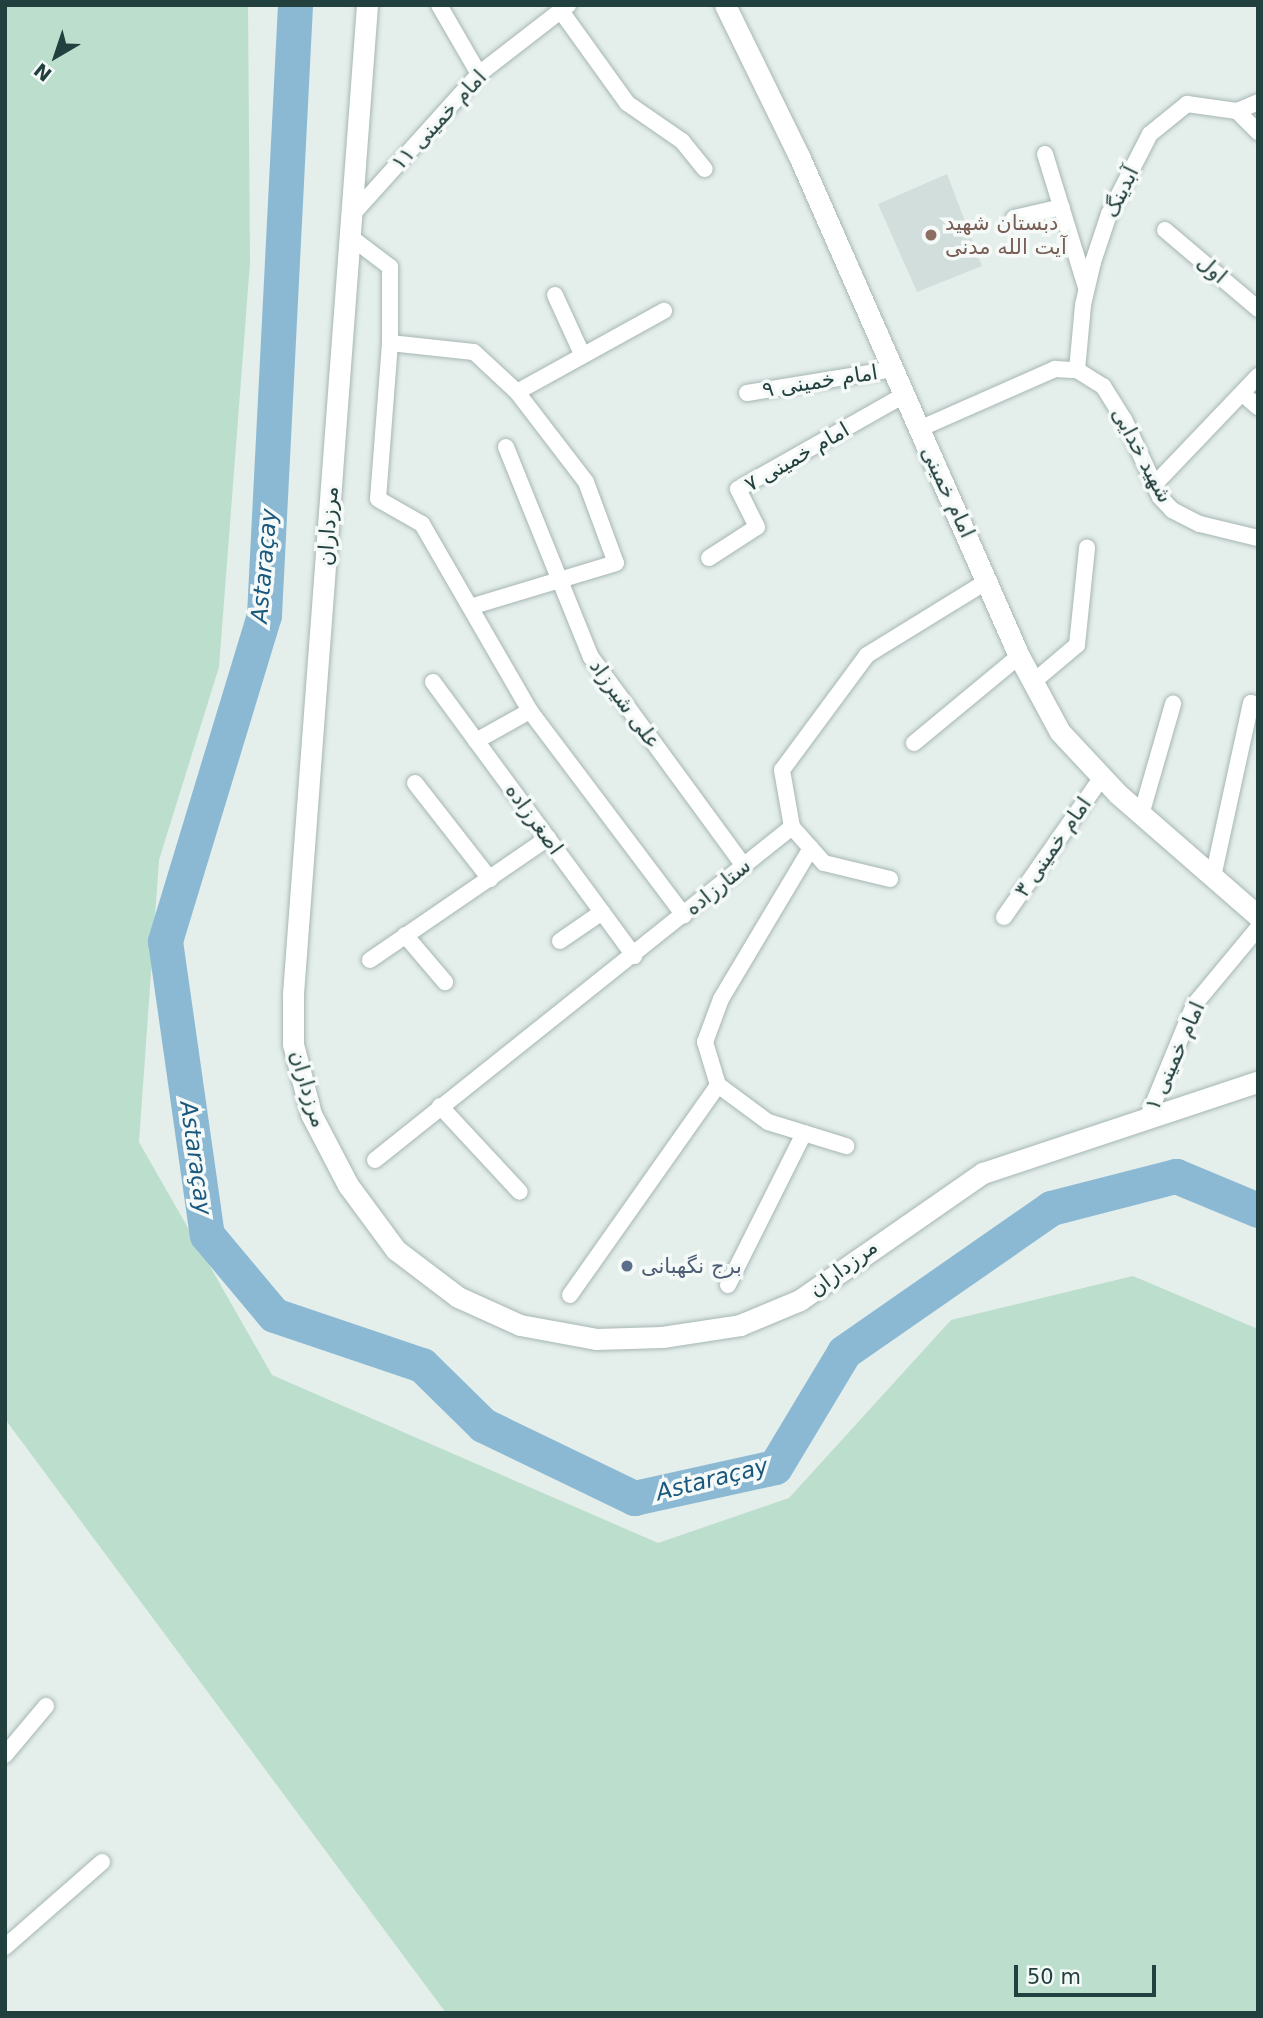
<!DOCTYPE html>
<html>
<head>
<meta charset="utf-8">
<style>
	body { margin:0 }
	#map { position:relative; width:1263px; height:2018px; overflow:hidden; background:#e4eeeb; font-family:"DejaVu Sans","Noto Sans Arabic",sans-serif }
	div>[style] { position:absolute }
	.built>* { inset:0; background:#d2dedb }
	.green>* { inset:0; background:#bcdfcd }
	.river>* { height:35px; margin:-17.5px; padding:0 17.5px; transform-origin:17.5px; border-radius:17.5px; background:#8bb9d4 }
	.roads { filter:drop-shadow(0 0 2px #a6b6b4) drop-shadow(0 0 2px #a6b6b4) }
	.street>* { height:16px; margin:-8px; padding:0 8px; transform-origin:8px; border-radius:8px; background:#fff }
	.secondary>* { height:21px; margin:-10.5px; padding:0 10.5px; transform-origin:10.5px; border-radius:10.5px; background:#fff }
	.dots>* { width:19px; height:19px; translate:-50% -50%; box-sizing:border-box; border:4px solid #f5faf8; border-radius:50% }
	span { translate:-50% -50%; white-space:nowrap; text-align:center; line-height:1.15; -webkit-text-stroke:7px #f5faf8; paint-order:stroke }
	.street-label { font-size:21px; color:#22403e }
	.education-label { font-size:21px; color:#785e54 }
	.left { translate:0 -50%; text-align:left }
	.service-label { font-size:21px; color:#4e5e75 }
	.water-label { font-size:23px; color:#1a587e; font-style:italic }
	.frame { position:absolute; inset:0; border:7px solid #22403e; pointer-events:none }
	.north { position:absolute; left:21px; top:21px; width:70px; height:70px; -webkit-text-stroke:5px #f5faf8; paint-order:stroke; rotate:219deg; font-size:19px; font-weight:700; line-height:28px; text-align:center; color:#22403e }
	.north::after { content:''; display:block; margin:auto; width:24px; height:32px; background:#22403e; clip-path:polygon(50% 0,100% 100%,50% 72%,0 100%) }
	.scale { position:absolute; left:1014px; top:1965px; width:142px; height:32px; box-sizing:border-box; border:4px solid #22403e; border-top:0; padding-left:9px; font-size:21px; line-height:24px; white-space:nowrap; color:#22403e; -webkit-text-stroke:5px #f5faf8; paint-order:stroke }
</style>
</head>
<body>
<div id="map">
	<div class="built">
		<div style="clip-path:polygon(947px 174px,982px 266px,917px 292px,878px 204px)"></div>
	</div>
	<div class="green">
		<div style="clip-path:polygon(5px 5px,248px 5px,250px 263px,219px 667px,159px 860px,139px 1142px,272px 1375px,658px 1543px,789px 1498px,951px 1320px,1133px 1276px,1258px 1329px,1258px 2013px,446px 2013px,5px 1419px)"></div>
	</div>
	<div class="river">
		<div style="left:295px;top:5px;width:611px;rotate:92.91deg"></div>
		<div style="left:264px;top:615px;width:341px;rotate:106.9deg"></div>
		<div style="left:165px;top:941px;width:297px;rotate:81.9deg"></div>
		<div style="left:207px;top:1235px;width:104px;rotate:50.1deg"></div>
		<div style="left:274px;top:1315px;width:156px;rotate:18.7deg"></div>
		<div style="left:422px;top:1365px;width:86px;rotate:44.5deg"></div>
		<div style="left:483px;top:1425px;width:168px;rotate:25.8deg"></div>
		<div style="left:634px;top:1498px;width:144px;rotate:-12.4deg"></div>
		<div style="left:775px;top:1467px;width:134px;rotate:-59deg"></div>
		<div style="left:844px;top:1352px;width:252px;rotate:-34.8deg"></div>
		<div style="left:1051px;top:1208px;width:129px;rotate:-14.4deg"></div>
		<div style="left:1176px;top:1176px;width:89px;rotate:22.5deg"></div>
	</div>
	<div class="roads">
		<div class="street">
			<div style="left:439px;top:5px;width:80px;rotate:59.9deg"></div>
			<div style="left:561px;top:11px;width:113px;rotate:54.3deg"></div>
			<div style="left:627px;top:103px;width:67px;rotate:34.6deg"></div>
			<div style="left:682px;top:141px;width:36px;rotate:51deg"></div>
			<div style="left:1237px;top:111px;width:30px;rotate:45deg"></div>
			<div style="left:1045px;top:154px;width:139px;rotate:72.9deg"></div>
			<div style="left:351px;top:216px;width:191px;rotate:-48deg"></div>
			<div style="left:479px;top:74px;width:113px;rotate:-37.8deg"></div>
			<div style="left:1014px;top:218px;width:49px;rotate:-12.9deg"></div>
			<div style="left:1165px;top:230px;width:122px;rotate:40.3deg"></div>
			<div style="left:348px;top:235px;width:53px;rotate:37.3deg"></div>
			<div style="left:390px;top:267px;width:76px;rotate:90deg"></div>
			<div style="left:390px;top:343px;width:84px;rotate:6.1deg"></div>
			<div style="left:474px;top:352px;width:59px;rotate:42.9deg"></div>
			<div style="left:517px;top:392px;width:113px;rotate:52.5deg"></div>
			<div style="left:586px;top:482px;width:86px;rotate:69.7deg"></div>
			<div style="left:616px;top:563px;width:152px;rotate:163.2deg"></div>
			<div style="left:555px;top:295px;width:65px;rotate:65.4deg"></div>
			<div style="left:390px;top:343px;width:156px;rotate:94.4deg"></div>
			<div style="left:378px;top:499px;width:51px;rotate:29.6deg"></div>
			<div style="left:422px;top:524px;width:216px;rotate:60deg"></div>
			<div style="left:530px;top:711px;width:256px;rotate:53deg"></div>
			<div style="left:1077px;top:370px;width:65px;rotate:-84.7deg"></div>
			<div style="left:1083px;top:305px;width:44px;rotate:-76.9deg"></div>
			<div style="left:1093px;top:262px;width:51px;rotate:-71.6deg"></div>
			<div style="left:1109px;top:214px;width:90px;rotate:-62.9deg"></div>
			<div style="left:1150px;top:134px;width:48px;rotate:-39deg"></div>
			<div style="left:1187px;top:104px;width:50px;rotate:8deg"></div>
			<div style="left:1237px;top:111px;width:23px;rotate:-23deg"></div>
			<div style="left:517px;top:392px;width:168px;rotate:-28.9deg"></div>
			<div style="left:747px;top:393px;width:148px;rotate:-9.3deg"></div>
			<div style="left:1243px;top:394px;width:20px;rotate:41deg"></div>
			<div style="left:919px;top:429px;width:149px;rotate:-23.8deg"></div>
			<div style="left:1055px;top:369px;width:22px;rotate:3deg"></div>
			<div style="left:1077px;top:370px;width:31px;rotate:32deg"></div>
			<div style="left:1103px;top:386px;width:39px;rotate:58deg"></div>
			<div style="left:1124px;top:419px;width:86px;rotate:65.2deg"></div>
			<div style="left:1160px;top:497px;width:18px;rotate:47deg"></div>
			<div style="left:1172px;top:510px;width:31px;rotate:27deg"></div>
			<div style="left:1200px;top:524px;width:60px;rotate:13.6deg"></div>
			<div style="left:506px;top:447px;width:227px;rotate:68deg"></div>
			<div style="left:591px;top:657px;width:259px;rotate:53.8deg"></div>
			<div style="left:1154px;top:485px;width:151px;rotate:-46.3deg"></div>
			<div style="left:709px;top:558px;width:57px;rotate:-32.9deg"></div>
			<div style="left:757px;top:527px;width:42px;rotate:-116.6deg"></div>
			<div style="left:738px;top:489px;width:191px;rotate:-29.5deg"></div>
			<div style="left:433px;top:682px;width:340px;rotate:53.7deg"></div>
			<div style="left:1032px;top:683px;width:59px;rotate:-40.2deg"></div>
			<div style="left:1077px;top:645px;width:98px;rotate:-84.1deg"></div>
			<div style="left:476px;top:741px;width:62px;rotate:-29.1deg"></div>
			<div style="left:914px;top:743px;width:136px;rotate:-39.6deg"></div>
			<div style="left:415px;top:783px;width:122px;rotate:52deg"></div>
			<div style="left:1141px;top:815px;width:116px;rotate:-73.9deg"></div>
			<div style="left:792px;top:827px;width:58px;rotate:-100deg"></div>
			<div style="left:782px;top:770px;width:143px;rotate:-53.5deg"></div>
			<div style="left:867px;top:655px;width:143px;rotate:-31.6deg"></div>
			<div style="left:792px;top:827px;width:48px;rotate:48.4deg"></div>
			<div style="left:824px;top:863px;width:68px;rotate:13.6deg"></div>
			<div style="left:811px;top:848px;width:176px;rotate:120.8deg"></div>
			<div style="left:721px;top:999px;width:46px;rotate:110.4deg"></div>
			<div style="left:705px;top:1042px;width:45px;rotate:73.2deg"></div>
			<div style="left:718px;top:1085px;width:62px;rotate:36.5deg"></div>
			<div style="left:768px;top:1122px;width:82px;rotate:17.1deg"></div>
			<div style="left:1213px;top:877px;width:178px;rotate:-77.7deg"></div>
			<div style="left:1251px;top:703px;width:7px;rotate:16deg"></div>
			<div style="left:1004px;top:917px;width:171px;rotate:-55deg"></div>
			<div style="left:405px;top:935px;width:62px;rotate:49.6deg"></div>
			<div style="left:560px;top:941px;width:51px;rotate:-34.6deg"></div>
			<div style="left:370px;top:960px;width:216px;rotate:-34.4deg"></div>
			<div style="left:440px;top:1106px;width:117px;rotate:47.1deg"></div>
			<div style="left:1147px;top:1119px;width:123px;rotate:-67.6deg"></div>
			<div style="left:1194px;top:1005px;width:100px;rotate:-50.3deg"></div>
			<div style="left:375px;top:1160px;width:534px;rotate:-38.61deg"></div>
			<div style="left:728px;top:1285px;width:170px;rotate:-63.4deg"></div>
			<div style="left:570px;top:1295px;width:257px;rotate:-54.8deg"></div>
			<div style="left:5px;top:1755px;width:64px;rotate:-50.1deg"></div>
			<div style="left:5px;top:1947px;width:129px;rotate:-41.2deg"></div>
		</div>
		<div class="secondary">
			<div style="left:367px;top:5px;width:991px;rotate:94.28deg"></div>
			<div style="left:293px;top:993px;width:51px;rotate:90deg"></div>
			<div style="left:293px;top:1044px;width:72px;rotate:75.6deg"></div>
			<div style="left:311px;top:1114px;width:80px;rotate:62.5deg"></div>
			<div style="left:348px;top:1185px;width:81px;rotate:53.6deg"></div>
			<div style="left:396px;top:1250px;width:78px;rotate:37.2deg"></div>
			<div style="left:458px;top:1297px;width:68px;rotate:24.3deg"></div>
			<div style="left:520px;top:1325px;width:77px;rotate:10.4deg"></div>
			<div style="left:596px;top:1339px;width:66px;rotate:-1.7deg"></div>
			<div style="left:662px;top:1337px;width:79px;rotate:-8.7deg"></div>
			<div style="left:740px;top:1325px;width:65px;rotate:-22.6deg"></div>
			<div style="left:800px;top:1300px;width:223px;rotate:-34.8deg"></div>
			<div style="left:983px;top:1173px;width:289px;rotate:-18.4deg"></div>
			<div style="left:725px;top:5px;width:168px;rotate:63.9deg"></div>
			<div style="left:799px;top:156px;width:546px;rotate:66.25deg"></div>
			<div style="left:1019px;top:656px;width:86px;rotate:61.7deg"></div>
			<div style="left:1060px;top:732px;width:85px;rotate:46.9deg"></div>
			<div style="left:1118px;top:794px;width:186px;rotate:41.1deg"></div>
		</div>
	</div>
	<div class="dots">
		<div style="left:931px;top:235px;background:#8d6e63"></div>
		<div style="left:627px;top:1266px;background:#5c6f8a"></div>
	</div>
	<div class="street-label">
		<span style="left:439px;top:120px;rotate:-47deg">امام خمینی ۱۱</span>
		<span style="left:1121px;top:192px;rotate:-64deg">آبدینگ</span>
		<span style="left:1212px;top:269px;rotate:41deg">اول</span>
		<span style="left:820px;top:381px;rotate:-9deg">امام خمینی ۹</span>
		<span style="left:1142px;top:455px;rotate:62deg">شهید خدایی</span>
		<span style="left:797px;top:457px;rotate:-30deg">امام خمینی ۷</span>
		<span style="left:948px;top:492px;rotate:65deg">امام خمینی</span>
		<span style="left:328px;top:526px;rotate:-86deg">مرزداران</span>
		<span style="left:625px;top:704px;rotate:54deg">علی شیرزاد</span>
		<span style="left:534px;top:819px;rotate:54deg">اصغرزاده</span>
		<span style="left:1053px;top:847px;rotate:-55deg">امام خمینی ۳</span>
		<span style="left:718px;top:887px;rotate:-39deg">ستارزاده</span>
		<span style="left:1175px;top:1056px;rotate:-66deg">امام خمینی ۱</span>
		<span style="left:308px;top:1089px;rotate:73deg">مرزداران</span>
		<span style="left:843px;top:1268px;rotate:-37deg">مرزداران</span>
	</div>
	<div class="education-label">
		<span class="left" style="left:945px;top:235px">دبستان شهید<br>آیت الله مدنی</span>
	</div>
	<div class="service-label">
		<span class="left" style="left:641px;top:1266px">برج نگهبانی</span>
	</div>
	<div class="water-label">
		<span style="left:264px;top:566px;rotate:-85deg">Astaraçay</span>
		<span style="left:196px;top:1158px;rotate:82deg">Astaraçay</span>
		<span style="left:712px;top:1479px;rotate:-14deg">Astaraçay</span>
	</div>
	<div class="frame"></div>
	<div class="north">N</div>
	<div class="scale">50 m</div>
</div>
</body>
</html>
